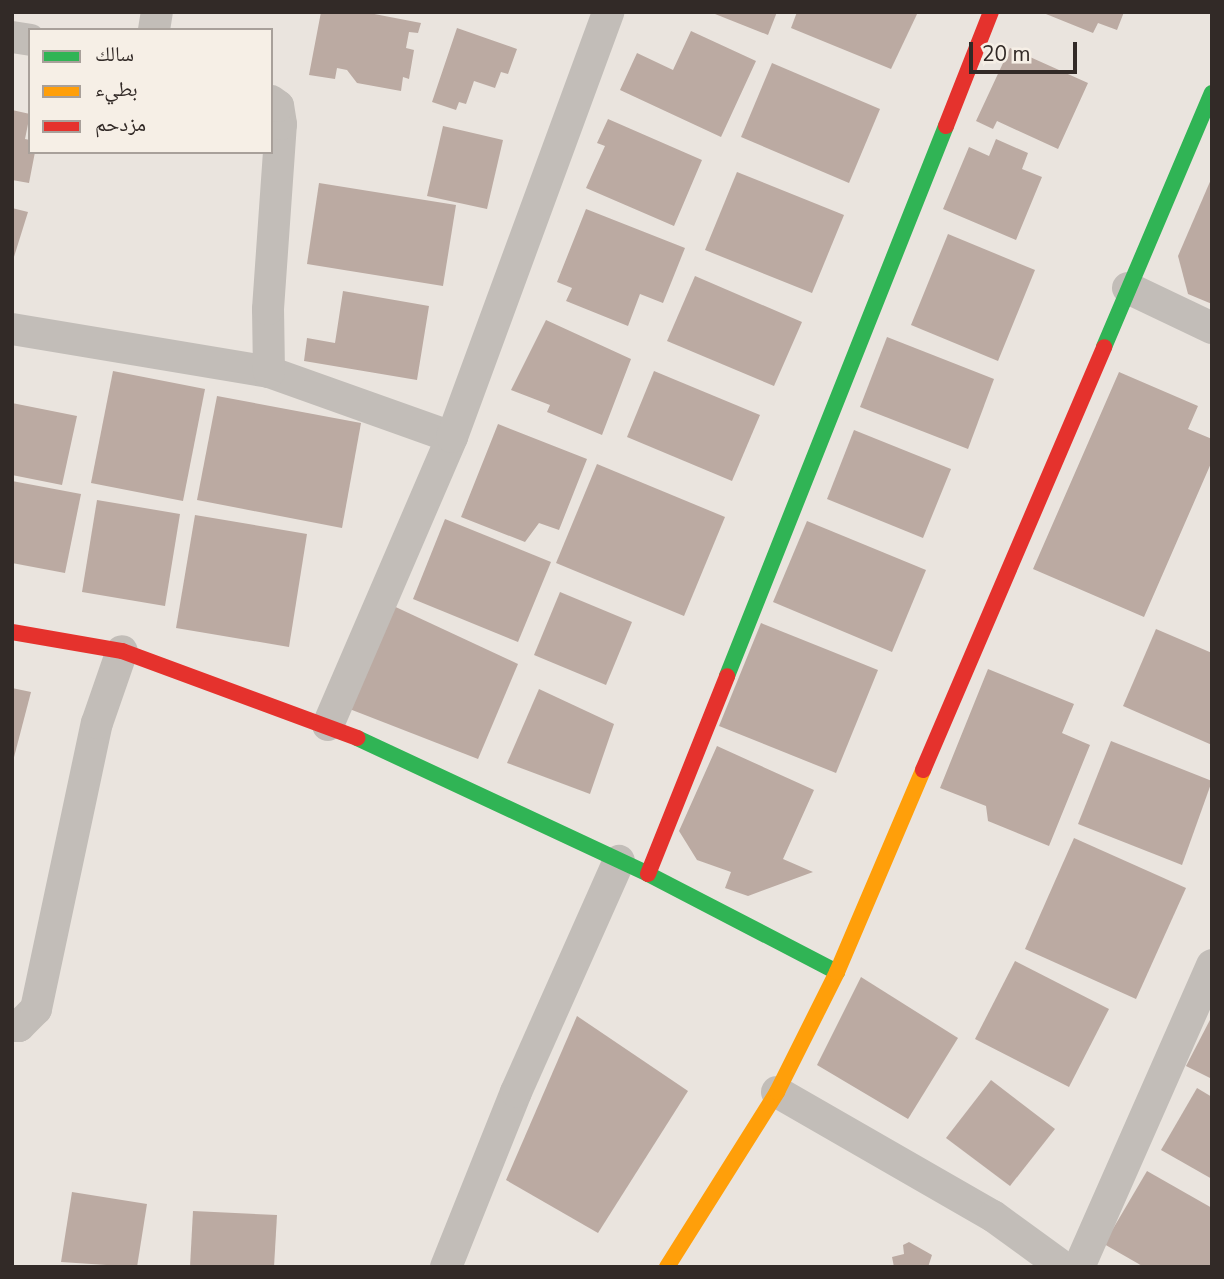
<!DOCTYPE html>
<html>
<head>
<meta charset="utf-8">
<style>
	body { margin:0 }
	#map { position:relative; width:1224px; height:1279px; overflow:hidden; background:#eae4de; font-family:"Nunito Sans","Noto Naskh Arabic",sans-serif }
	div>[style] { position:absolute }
	.building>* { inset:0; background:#bbaaa2 }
	.street>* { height:32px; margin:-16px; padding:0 16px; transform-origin:16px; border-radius:16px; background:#c2bdb8 }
	.fast>* { height:16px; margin:-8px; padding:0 8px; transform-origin:8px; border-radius:8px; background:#30b455 }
	.slow>* { height:16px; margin:-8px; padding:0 8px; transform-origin:8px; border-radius:8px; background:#ff9f0a }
	.jam>* { height:16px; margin:-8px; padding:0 8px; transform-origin:8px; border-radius:8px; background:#e5322d }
	span { translate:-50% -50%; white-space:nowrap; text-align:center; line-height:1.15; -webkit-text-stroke:5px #f6efe6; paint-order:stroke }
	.frame { position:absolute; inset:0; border:14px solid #322a27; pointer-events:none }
	.legend { position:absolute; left:28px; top:28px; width:245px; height:126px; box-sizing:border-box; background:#f6efe6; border:2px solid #a8a09a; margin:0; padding:9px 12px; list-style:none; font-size:21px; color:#322a27 }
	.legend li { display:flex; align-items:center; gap:14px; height:35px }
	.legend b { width:35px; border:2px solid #a8a09a }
	.scale { position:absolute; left:969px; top:42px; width:108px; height:32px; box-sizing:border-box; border:4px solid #322a27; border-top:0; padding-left:9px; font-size:21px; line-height:24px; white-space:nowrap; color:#322a27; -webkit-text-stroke:5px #f6efe6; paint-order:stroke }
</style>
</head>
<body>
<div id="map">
	<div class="building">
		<div style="clip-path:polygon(321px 12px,364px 12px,421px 23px,418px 33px,409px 32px,406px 48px,414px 50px,409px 79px,403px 77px,401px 91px,357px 83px,347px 70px,337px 68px,335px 79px,309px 75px)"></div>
		<div style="clip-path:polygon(710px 12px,777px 12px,768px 35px)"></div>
		<div style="clip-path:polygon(797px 12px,918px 12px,891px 69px,791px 28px)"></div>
		<div style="clip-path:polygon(1041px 12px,1124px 12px,1117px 30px,1098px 23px,1093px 33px)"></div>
		<div style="clip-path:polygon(457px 28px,517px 49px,508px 74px,501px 72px,495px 88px,474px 81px,466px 104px,459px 102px,456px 110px,432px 102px)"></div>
		<div style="clip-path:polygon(691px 31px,756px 61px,721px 137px,620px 90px,637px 53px,673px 70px)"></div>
		<div style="clip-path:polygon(1010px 48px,1088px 83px,1058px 149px,997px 121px,993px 129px,976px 121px)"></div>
		<div style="clip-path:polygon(772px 63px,880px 109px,849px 183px,741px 137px)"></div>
		<div style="clip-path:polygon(12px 110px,30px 114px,25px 139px,30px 140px,30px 152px,35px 152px,29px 183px,12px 180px)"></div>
		<div style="clip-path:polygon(608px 119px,702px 160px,674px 226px,586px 188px,605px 146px,597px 143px)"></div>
		<div style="clip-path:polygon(443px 126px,503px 140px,487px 209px,427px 196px)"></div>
		<div style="clip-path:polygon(996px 139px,1028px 153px,1022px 169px,1042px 177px,1016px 240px,943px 209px,969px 147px,989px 156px)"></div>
		<div style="clip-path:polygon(737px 172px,844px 215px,812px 293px,705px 250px)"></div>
		<div style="clip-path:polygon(1212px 177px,1212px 304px,1188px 294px,1178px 256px)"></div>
		<div style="clip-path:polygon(319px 183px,456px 205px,443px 286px,307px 264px)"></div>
		<div style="clip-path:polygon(12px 208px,28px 212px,13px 260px,12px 260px)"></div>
		<div style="clip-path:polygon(586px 209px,685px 248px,663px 303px,640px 294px,628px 326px,566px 301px,572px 288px,557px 282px)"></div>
		<div style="clip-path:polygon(948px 234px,1035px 270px,998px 361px,911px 325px)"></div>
		<div style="clip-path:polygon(695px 276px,802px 322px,774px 386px,667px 341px)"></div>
		<div style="clip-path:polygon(343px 291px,429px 306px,417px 380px,304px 361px,307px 338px,335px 343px)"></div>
		<div style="clip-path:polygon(546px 320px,631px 359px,602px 435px,547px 412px,550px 405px,511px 390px)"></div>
		<div style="clip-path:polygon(887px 337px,994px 379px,968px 449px,860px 407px)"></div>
		<div style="clip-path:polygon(113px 371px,205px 389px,183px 501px,91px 483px)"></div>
		<div style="clip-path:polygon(654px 371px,760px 415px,732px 481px,627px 437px)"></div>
		<div style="clip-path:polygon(1119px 372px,1198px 406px,1188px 429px,1212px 439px,1212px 461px,1144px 617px,1033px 569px)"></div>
		<div style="clip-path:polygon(217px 396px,361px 423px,342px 528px,197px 500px)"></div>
		<div style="clip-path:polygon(12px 403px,77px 416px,62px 485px,12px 475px)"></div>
		<div style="clip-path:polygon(498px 424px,587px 459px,559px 530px,539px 523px,525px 542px,461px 517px)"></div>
		<div style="clip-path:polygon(854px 430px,951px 469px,923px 538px,827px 499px)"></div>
		<div style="clip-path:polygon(597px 464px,725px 517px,684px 616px,556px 563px)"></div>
		<div style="clip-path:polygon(12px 481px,81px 494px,65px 573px,12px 563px)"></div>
		<div style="clip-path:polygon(97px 500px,180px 514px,165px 606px,82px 592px)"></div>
		<div style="clip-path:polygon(195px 515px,307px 534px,289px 647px,176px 628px)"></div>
		<div style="clip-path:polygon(445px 519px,551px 562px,518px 642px,413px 599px)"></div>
		<div style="clip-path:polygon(807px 521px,926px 570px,892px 652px,773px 602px)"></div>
		<div style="clip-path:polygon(560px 592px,632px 622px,606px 685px,534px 655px)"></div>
		<div style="clip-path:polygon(387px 603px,518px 664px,478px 759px,347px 708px)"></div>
		<div style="clip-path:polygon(761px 623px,878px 670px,836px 773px,719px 726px)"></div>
		<div style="clip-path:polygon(1156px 629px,1212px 653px,1212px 745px,1123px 706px)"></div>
		<div style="clip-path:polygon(988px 669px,1074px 704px,1062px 733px,1090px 745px,1049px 846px,988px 821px,986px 806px,940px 788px)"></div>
		<div style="clip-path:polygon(12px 688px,31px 692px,13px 761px,12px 761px)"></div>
		<div style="clip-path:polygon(539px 689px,614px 724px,590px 794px,507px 763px)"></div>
		<div style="clip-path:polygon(1111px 741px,1212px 781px,1182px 865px,1078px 824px)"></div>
		<div style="clip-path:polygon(717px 746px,814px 790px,783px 859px,813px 872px,748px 896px,725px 888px,731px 872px,697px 860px,679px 831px)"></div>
		<div style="clip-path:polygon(1074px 838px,1186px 888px,1136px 999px,1025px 949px)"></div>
		<div style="clip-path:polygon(1015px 961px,1109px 1009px,1069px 1087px,975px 1039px)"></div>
		<div style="clip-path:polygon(861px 977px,958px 1038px,908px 1119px,817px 1065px)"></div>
		<div style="clip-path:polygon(577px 1016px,688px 1091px,598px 1233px,506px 1180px)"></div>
		<div style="clip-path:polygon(1212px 1016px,1212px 1079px,1186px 1066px)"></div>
		<div style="clip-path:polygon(991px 1080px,1055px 1129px,1010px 1186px,946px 1138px)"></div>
		<div style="clip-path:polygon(1197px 1088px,1212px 1097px,1212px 1179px,1161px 1150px)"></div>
		<div style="clip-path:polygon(1147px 1171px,1212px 1208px,1212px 1267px,1144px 1267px,1104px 1244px)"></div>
		<div style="clip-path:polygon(72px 1192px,147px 1204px,137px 1267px,61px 1262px)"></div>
		<div style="clip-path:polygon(193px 1211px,277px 1215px,274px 1267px,190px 1267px)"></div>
		<div style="clip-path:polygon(909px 1242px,932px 1255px,928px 1267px,894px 1267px,892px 1257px,904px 1254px,903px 1245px)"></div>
	</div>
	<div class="street">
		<div style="left:154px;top:30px;width:18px;rotate:-81deg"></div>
		<div style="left:12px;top:37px;width:18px;rotate:9deg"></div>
		<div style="left:1128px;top:288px;width:93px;rotate:25.5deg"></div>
		<div style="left:12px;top:329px;width:261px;rotate:9.5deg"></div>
		<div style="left:269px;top:372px;width:194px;rotate:19.6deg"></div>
		<div style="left:269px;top:372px;width:63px;rotate:-90.9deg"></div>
		<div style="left:268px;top:309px;width:185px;rotate:-86deg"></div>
		<div style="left:281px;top:124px;width:18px;rotate:-99deg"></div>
		<div style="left:278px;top:106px;width:9px;rotate:-144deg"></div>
		<div style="left:328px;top:725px;width:314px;rotate:-66.7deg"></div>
		<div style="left:452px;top:437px;width:453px;rotate:-69.8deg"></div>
		<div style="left:12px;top:1026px;width:7px"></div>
		<div style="left:19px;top:1026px;width:24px;rotate:-45deg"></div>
		<div style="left:36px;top:1009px;width:292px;rotate:-78deg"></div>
		<div style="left:97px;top:723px;width:76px;rotate:-70.9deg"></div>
		<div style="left:777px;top:1092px;width:249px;rotate:29.9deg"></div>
		<div style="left:993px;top:1216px;width:87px;rotate:36.1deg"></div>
		<div style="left:446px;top:1267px;width:188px;rotate:-68.2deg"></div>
		<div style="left:516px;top:1092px;width:253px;rotate:-66deg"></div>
		<div style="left:1079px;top:1267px;width:330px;rotate:-66.2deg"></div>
	</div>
	<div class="fast">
		<div style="left:1104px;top:347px;width:276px;rotate:-67deg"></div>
		<div style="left:727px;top:676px;width:592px;rotate:-68.29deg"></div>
		<div style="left:357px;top:738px;width:321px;rotate:25deg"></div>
		<div style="left:648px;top:874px;width:213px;rotate:27.4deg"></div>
	</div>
	<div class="slow">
		<div style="left:667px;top:1267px;width:207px;rotate:-57.8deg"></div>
		<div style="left:777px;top:1092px;width:134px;rotate:-63.4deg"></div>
		<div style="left:837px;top:972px;width:220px;rotate:-66.9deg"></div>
	</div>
	<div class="jam">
		<div style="left:946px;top:126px;width:123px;rotate:-68.5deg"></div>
		<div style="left:12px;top:632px;width:112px;rotate:9.8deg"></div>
		<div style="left:122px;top:651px;width:251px;rotate:20.3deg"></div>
		<div style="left:923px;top:770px;width:460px;rotate:-66.8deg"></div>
		<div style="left:648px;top:874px;width:213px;rotate:-68.2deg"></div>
	</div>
	<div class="frame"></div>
	<ul class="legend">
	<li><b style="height:9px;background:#30b455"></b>سالك</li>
	<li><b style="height:9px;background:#ff9f0a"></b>بطيء</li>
	<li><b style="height:9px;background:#e5322d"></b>مزدحم</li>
	</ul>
	<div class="scale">20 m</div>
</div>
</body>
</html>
